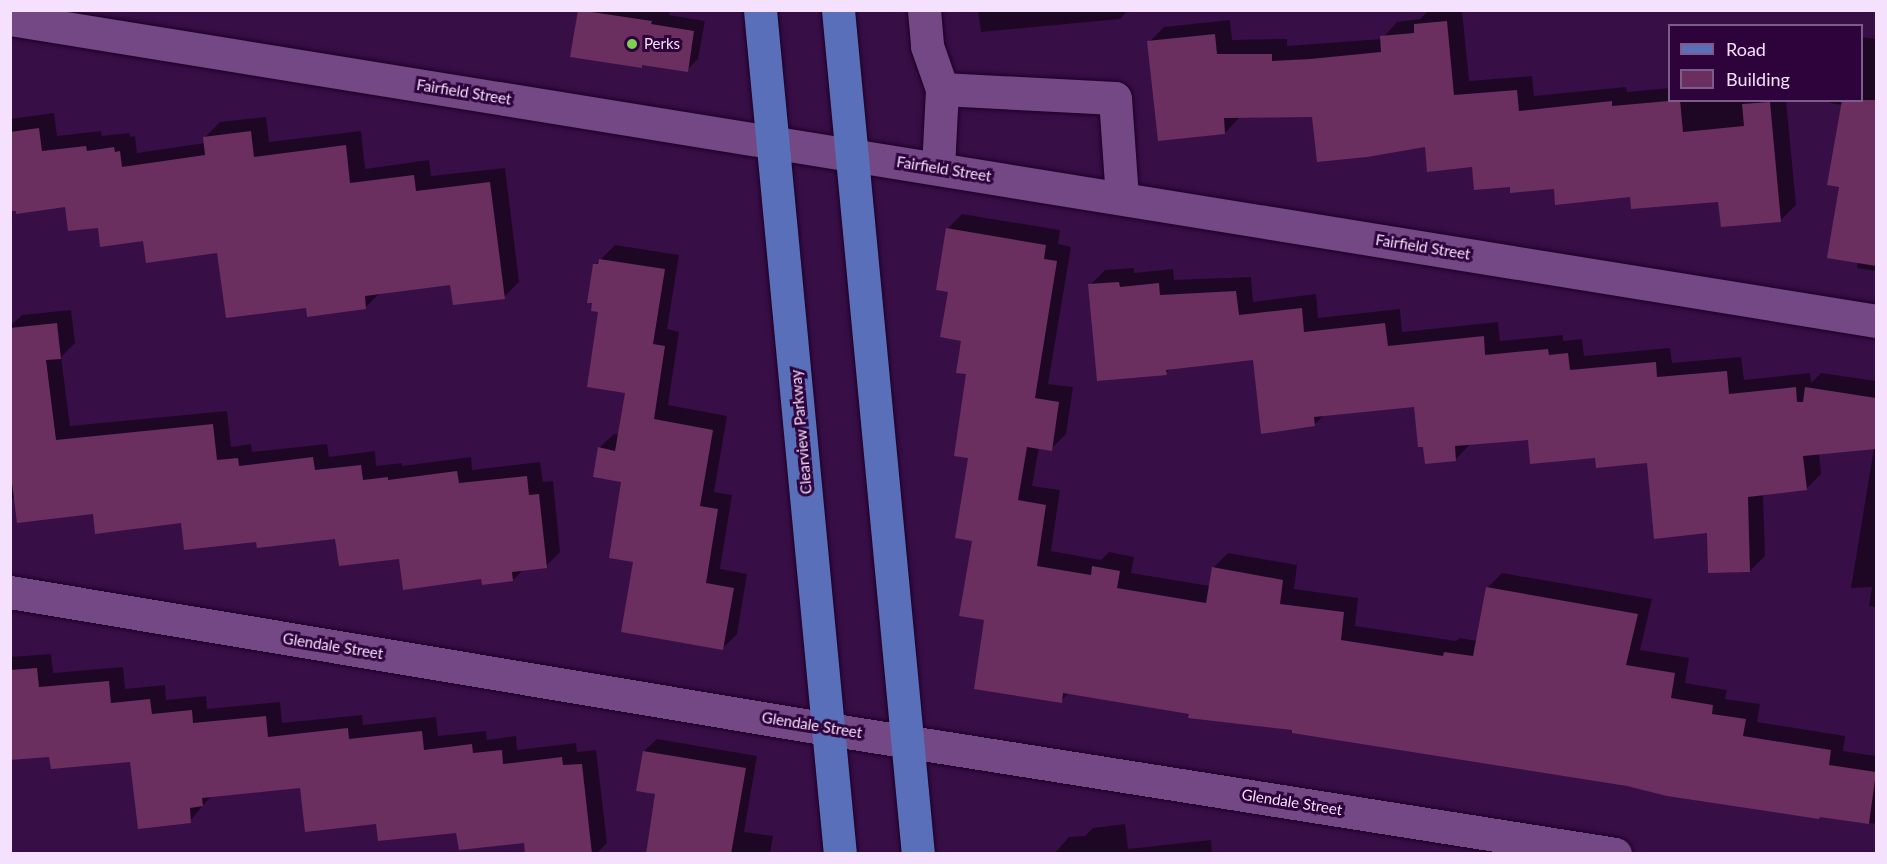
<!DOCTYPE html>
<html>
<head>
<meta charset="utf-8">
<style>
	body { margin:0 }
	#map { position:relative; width:1887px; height:864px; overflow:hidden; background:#380e47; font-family:Lato,sans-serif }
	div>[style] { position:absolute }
	.shadow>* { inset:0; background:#0007 }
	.building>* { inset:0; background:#6a2f5e }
	.roads { filter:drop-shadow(0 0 2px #1c0026) drop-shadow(0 0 2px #1c0026) }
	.minor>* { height:33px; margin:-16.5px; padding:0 16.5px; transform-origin:16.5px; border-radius:16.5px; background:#734884 }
	.major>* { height:33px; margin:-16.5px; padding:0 16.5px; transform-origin:16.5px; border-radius:16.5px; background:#5a6fb9 }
	.dots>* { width:16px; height:16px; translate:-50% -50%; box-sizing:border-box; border:3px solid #2e033c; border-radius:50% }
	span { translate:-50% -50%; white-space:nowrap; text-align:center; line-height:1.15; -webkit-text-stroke:6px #2e033c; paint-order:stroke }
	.poi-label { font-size:15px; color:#f5e1fd }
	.left { translate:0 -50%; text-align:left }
	.street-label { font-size:15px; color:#f5e1fd }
	.frame { position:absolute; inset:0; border:12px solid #f5e1fd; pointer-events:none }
	.legend { position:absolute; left:1668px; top:24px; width:195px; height:78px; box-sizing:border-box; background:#2e033c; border:2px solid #7e5c89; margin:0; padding:8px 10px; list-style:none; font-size:18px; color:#f5e1fd }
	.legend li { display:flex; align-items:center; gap:12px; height:30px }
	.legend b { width:30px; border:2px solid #7e5c89 }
</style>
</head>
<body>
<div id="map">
	<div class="shadow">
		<div style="clip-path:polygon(579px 10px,670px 10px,669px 15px,705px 21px,698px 59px,687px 70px,644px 64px,641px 67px)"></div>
		<div style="clip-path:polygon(978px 10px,1128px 10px,1120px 19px,981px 32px)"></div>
		<div style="clip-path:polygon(1429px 10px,1462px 10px,1469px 81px,1532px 76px,1534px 96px,1626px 87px,1627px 92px,1670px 88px,1670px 100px,1786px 100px,1796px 205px,1780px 221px,1720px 200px,1511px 185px,1427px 145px,1313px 116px,1240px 117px,1225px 133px,1149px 42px,1164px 27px,1230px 20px,1232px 40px,1287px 39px,1287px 46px,1382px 39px,1397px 22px,1420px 19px)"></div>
		<div style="clip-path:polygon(1862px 37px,1876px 39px,1876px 271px,1857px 268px,1858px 262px,1841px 186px,1842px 105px,1830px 103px,1830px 100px,1862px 100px)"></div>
		<div style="clip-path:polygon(54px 113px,57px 136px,101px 131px,102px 136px,129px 133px,130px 137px,135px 136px,137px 153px,205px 143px,204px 138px,220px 122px,266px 117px,269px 142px,361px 131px,365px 169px,429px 160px,431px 176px,505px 168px,519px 282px,504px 297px,452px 284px,380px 293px,366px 307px,307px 306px,219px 251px,144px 240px,99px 226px,67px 205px,10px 210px,10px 119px)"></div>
		<div style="clip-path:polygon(962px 214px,1060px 230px,1058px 244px,1071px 247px,1048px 384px,1073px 387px,1066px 434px,1051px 449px,1039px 447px,1032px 486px,1060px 490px,1051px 551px,1101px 560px,1109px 552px,1134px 557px,1131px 573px,1210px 586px,1213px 568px,1228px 553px,1297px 565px,1294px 589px,1358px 598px,1355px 626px,1456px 641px,1460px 638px,1477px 641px,1487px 588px,1502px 573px,1652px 599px,1640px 650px,1689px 658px,1685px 683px,1727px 690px,1725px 699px,1760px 704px,1757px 722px,1845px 736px,1843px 751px,1876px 756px,1876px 824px,1668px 794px,1627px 785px,1069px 693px,1061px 701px,986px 619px,974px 539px,967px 373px,963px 340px,949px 291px,947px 229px)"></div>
		<div style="clip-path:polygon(615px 245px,679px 255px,667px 329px,679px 332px,668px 405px,727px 416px,714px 492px,732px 495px,720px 569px,747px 574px,737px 634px,723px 648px,634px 560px,622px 480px,599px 448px,614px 434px,619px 435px,627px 392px,600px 311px,595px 265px)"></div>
		<div style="clip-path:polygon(1134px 268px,1134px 273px,1173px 269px,1174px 280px,1251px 277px,1253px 302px,1316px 294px,1318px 318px,1400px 309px,1402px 332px,1498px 322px,1500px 341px,1563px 335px,1563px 341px,1582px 339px,1584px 356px,1670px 348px,1672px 363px,1741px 357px,1744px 380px,1810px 373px,1811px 383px,1821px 373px,1876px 381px,1876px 607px,1869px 606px,1872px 587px,1851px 588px,1874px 448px,1819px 453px,1821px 474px,1806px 489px,1763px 494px,1765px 556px,1750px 571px,1708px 531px,1648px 461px,1596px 456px,1529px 439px,1470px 444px,1456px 459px,1415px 406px,1325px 414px,1314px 425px,1255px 359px,1172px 367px,1166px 373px,1090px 285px,1105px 270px)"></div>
		<div style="clip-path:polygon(71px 310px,75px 343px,61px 357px,70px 426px,227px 411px,231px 447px,251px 444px,252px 452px,327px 444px,329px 457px,375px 451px,376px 466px,402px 463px,402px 466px,471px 457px,472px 470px,540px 462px,543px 482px,553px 481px,560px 552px,546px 566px,524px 569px,513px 580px,483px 578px,400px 557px,336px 537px,257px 540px,183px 521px,94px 512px,10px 498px,10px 326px,22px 315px)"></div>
		<div style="clip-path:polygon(51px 654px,53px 673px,123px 667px,125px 689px,165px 685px,166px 700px,206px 696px,207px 709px,280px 702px,282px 723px,362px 715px,363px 725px,436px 717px,438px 736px,486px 731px,487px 740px,516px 736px,517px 750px,576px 743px,577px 752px,596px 750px,607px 843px,596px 854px,526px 854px,525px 841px,377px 823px,301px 786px,212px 795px,190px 821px,132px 760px,51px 755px,10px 759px,10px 657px)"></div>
		<div style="clip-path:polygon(657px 739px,757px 756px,744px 832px,773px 836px,770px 854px,647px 854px,657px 793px,644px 751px)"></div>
		<div style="clip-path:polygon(1125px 824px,1128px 849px,1211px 840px,1212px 854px,1054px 854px,1069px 837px,1085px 836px,1093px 828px)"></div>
	</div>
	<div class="building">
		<div style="clip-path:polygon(578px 10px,652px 21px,651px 24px,694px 31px,688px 72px,642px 65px,642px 68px,570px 57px)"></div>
		<div style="clip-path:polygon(1447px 21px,1454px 95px,1517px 90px,1519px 111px,1612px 101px,1612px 106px,1680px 100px,1683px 132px,1744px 126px,1742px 104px,1770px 102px,1781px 222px,1721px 227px,1718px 202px,1631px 209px,1630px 197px,1555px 205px,1554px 189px,1510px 193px,1510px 187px,1474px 190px,1472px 167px,1427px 172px,1425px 147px,1367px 157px,1317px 162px,1312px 117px,1224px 118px,1225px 134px,1158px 141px,1147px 41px,1215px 34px,1217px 54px,1272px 54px,1272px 61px,1310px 59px,1381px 52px,1380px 36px,1414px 33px,1414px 24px)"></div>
		<div style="clip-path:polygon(1842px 100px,1876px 100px,1876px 266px,1827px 258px,1839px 187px,1827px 185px)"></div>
		<div style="clip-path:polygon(39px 128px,42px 151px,86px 146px,87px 151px,114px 147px,115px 152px,120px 151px,122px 167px,205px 155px,203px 137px,251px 131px,254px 157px,346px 145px,350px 183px,414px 175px,416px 191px,490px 182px,505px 299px,453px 305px,450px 285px,365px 296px,366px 309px,307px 317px,306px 308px,226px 318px,217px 253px,146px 263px,143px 241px,100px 247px,98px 228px,68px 231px,65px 207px,16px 214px,16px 211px,10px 211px,10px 132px)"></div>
		<div style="clip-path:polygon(946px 228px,1046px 245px,1044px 259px,1057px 261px,1035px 398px,1059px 402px,1052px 451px,1027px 447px,1018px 500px,1046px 505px,1037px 566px,1091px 575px,1092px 566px,1120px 571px,1117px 588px,1206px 603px,1212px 567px,1283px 580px,1280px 604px,1344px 612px,1341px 640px,1443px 656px,1444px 652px,1473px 656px,1486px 587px,1638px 614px,1626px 665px,1675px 673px,1671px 698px,1713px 705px,1712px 714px,1746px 719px,1743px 736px,1831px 750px,1829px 765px,1876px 772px,1869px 824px,1820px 817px,1819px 819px,1667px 796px,1627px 786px,1292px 733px,1292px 730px,1188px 718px,1189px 714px,1063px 693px,1062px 703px,974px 689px,984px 620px,959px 616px,972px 541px,955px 538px,968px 458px,954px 456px,966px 374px,956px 373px,961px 341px,940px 337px,948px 292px,936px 290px)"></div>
		<div style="clip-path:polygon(599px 259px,665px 269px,653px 344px,665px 346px,654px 419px,713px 430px,700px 506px,718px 509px,706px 583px,734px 588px,723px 650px,621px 632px,633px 562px,609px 558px,621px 482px,593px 477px,598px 447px,615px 451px,625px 393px,587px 387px,598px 312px,591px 311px,592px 303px,587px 303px,593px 264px,598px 264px)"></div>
		<div style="clip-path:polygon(1119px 282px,1120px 287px,1159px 283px,1160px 295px,1236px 291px,1239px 315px,1302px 308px,1304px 332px,1385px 323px,1388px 346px,1484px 336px,1485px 355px,1548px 349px,1549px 355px,1568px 353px,1570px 370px,1656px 362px,1657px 377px,1727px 371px,1729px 394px,1796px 387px,1797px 402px,1803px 402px,1805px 387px,1876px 398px,1876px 449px,1803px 456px,1807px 490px,1748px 497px,1750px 572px,1708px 573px,1707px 533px,1654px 539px,1647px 463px,1596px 468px,1595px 458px,1530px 464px,1528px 440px,1455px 446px,1456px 461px,1425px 464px,1423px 447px,1418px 447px,1414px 407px,1314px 417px,1315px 426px,1261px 434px,1253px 360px,1166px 370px,1167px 375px,1097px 381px,1088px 284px)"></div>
		<div style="clip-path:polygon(57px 323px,61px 359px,46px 360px,56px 440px,213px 424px,217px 460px,238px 458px,239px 466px,313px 457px,315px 470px,361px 465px,363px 480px,388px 477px,388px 480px,457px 471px,459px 483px,527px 476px,529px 495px,539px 494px,547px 568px,512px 572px,513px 581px,482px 585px,481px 579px,403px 590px,399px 559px,339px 566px,335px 539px,257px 548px,256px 542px,184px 550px,181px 523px,95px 534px,93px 514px,17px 523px,10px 467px,10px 328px)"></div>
		<div style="clip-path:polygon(37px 668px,39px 687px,109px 681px,111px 703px,150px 699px,152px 714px,192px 710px,193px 723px,266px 716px,268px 737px,348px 728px,349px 739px,422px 731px,424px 750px,472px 744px,473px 753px,502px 750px,503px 764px,562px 757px,563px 765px,582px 764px,592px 854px,525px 854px,524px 843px,459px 850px,456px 833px,378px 841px,376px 824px,305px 832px,300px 788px,202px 798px,203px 806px,190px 808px,191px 823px,138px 829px,130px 762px,51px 769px,49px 757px,10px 760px,10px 670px)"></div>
		<div style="clip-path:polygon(643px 751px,746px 768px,731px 854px,646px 854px,655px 794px,636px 791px)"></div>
	</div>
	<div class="roads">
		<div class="minor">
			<div style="left:924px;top:10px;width:36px;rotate:85deg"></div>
			<div style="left:927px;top:46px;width:46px;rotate:70.8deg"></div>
			<div style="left:10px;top:19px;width:1890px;rotate:9.19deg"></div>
			<div style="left:938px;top:168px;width:79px;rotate:-87.1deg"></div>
			<div style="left:942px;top:89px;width:173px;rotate:3deg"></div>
			<div style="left:1115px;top:98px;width:100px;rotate:86deg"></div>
			<div style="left:10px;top:592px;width:829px;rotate:9.51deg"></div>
			<div style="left:828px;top:729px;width:797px;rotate:9.02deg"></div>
		</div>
		<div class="major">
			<div style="left:760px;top:10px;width:848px;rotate:84.59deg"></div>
			<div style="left:838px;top:10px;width:848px;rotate:84.59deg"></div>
		</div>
	</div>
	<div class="dots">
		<div style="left:632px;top:44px;background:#7fd052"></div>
	</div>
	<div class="poi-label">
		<span class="left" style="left:644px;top:44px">Perks</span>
	</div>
	<div class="street-label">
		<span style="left:464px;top:92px;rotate:9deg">Fairfield Street</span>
		<span style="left:944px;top:169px;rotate:9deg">Fairfield Street</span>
		<span style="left:1423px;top:247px;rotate:9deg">Fairfield Street</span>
		<span style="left:801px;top:432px;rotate:-95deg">Clearview Parkway</span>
		<span style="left:333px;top:646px;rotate:9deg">Glendale Street</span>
		<span style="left:812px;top:725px;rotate:9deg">Glendale Street</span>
		<span style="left:1292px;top:802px;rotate:9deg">Glendale Street</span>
	</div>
	<div class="frame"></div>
	<ul class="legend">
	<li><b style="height:8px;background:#5a6fb9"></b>Road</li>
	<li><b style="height:16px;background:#6a2f5e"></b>Building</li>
	</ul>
</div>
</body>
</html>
